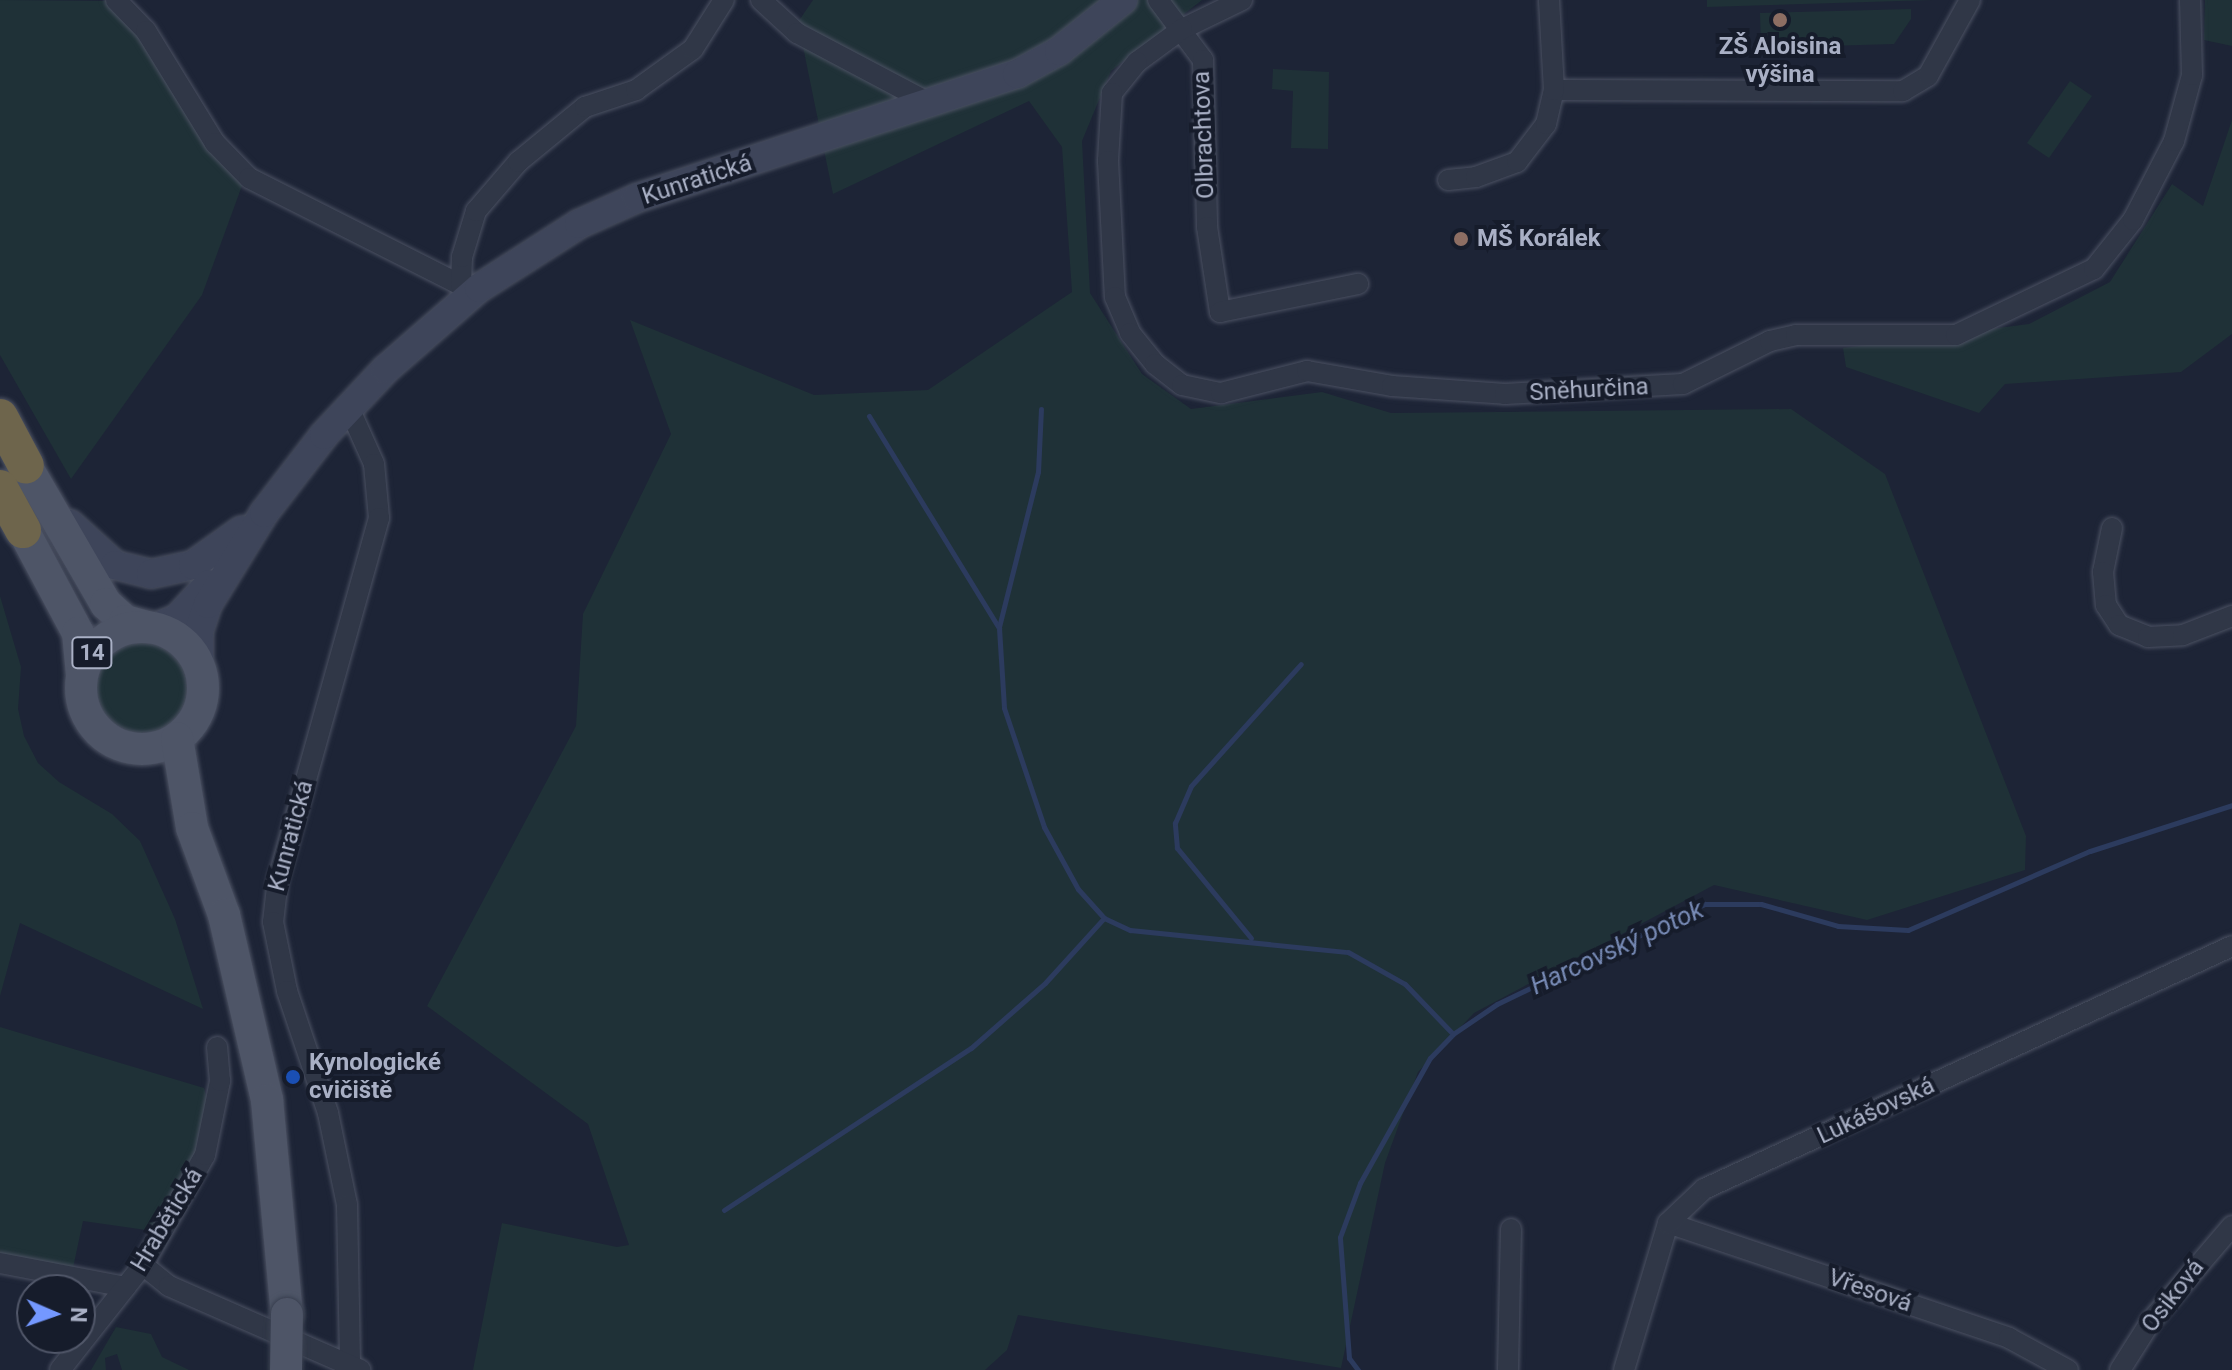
<!DOCTYPE html>
<html>
<head>
<meta charset="utf-8">
<style>
	body { margin:0 }
	#map { position:relative; width:2232px; height:1370px; overflow:hidden; background:#1d2436; font-family:Roboto,sans-serif }
	div>[style] { position:absolute }
	.green>* { inset:0; background:#1f3137 }
	.round { border-radius:50% }
	.stream>* { height:5px; margin:-2.5px; padding:0 2.5px; transform-origin:2.5px; border-radius:2.5px; background:#2c3b5e }
	.roads { filter:drop-shadow(0 0 2px #4b5162) drop-shadow(0 0 2px #4b5162) }
	.street>* { height:20px; margin:-10px; padding:0 10px; transform-origin:10px; border-radius:10px; background:#303747 }
	.secondary>* { height:28px; margin:-14px; padding:0 14px; transform-origin:14px; border-radius:14px; background:#3e455a }
	.primary>* { height:32px; margin:-16px; padding:0 16px; transform-origin:16px; border-radius:16px; background:#4e5567 }
	.primary>.ring { margin:-16px; padding:0; box-sizing:content-box; background:none; border:32px solid #4e5567; border-radius:50% }
	.highway>* { height:36px; margin:-18px; padding:0 18px; transform-origin:18px; border-radius:18px; background:#6e654c }
	.bridges { filter:drop-shadow(0 0 2px #394050) drop-shadow(0 0 2px #394050) }
	.primary-bridge>* { height:32px; margin:-16px; padding:0 16px; transform-origin:16px; border-radius:16px; background:#4e5567 }
	.dots>* { width:22px; height:22px; translate:-50% -50%; box-sizing:border-box; border:4px solid #161c2b; border-radius:50% }
	span { translate:-50% -50%; white-space:nowrap; text-align:center; line-height:1.15; -webkit-text-stroke:8px #161c2b; paint-order:stroke }
	.shield-label span { padding:2px 6px; background:#161c2b; border:2px solid; border-radius:6px; -webkit-text-stroke-width:0 }
	.shield-label { font-size:22px; color:#a9b0c5; font-weight:700 }
	.poi-label { font-size:24px; color:#a9b0c5; font-weight:700 }
	.left { translate:0 -50%; text-align:left }
	.street-label { font-size:24px; color:#a9b0c5 }
	.water-label { font-size:26px; color:#778ab5; font-style:italic }
	.north { position:absolute; left:16px; top:1274px; width:80px; height:80px; box-sizing:border-box; background:#161c2b; border:2px solid #515769; border-radius:50%; rotate:92deg; font-size:22px; font-weight:700; line-height:32px; text-align:center; color:#a9b0c5 }
	.north::after { content:''; display:block; margin:auto; width:28px; height:36px; background:#7498ff; clip-path:polygon(50% 0,100% 100%,50% 72%,0 100%) }
</style>
</head>
<body>
<div id="map">
	<div class="green">
		<div style="clip-path:polygon(0 0,109px 1px,133px 26px,243px 183px,202px 295px,71px 479px,0 355px)"></div>
		<div style="clip-path:polygon(813px 0,1202px 0,1111px 71px,1082px 141px,1090px 293px,1142px 374px,1191px 409px,1322px 392px,1391px 413px,1791px 409px,1885px 474px,2026px 836px,2025px 870px,1867px 920px,1714px 885px,1474px 1013px,1418px 1072px,1385px 1163px,1341px 1368px,1018px 1315px,1007px 1350px,985px 1370px,473px 1370px,502px 1223px,617px 1247px,629px 1245px,588px 1124px,427px 1006px,576px 726px,583px 614px,671px 434px,630px 320px,814px 395px,928px 390px,1072px 292px,1062px 147px,1029px 101px,833px 194px,798px 22px)"></div>
		<div style="clip-path:polygon(1707px 0,1933px 0,1707px 7px)"></div>
		<div style="clip-path:polygon(2205px 0,2232px 0,2232px 46px,2204px 40px)"></div>
		<div style="clip-path:polygon(1911px 9px,1911px 19px,1894px 44px,1761px 48px,1760px 13px)"></div>
		<div style="clip-path:polygon(1273px 69px,1329px 72px,1328px 149px,1291px 148px,1293px 91px,1272px 89px)"></div>
		<div style="clip-path:polygon(2070px 81px,2092px 96px,2049px 158px,2027px 143px)"></div>
		<div style="clip-path:polygon(2232px 120px,2232px 334px,2181px 372px,2005px 384px,1979px 413px,1846px 367px,1843px 348px,2029px 324px,2110px 282px,2172px 184px,2203px 206px)"></div>
		<div style="clip-path:polygon(0 596px,21px 667px,18px 709px,24px 736px,38px 763px,59px 782px,112px 814px,140px 841px,175px 919px,203px 1009px,20px 923px,0 996px)"></div>
		<div class="round" style="left:92px;top:639px;width:98px;height:98px"></div>
		<div style="clip-path:polygon(0 1027px,204px 1088px,209px 1109px,197px 1150px,153px 1231px,83px 1221px,73px 1268px,0 1256px)"></div>
		<div style="clip-path:polygon(116px 1327px,151px 1334px,162px 1357px,189px 1370px,122px 1370px,117px 1354px,105px 1358px,106px 1370px,91px 1370px)"></div>
	</div>
	<div class="stream">
		<div style="left:869px;top:416px;width:249px;rotate:58.5deg"></div>
		<div style="left:999px;top:628px;width:80px;rotate:86.4deg"></div>
		<div style="left:1004px;top:708px;width:126px;rotate:71.4deg"></div>
		<div style="left:1044px;top:827px;width:71px;rotate:61.3deg"></div>
		<div style="left:1078px;top:889px;width:39px;rotate:48deg"></div>
		<div style="left:1104px;top:918px;width:29px;rotate:25deg"></div>
		<div style="left:1130px;top:930px;width:219px;rotate:5.8deg"></div>
		<div style="left:1348px;top:952px;width:65px;rotate:29.3deg"></div>
		<div style="left:1405px;top:984px;width:69px;rotate:46.2deg"></div>
		<div style="left:999px;top:627px;width:160px;rotate:-75.9deg"></div>
		<div style="left:1038px;top:472px;width:63px;rotate:-87.3deg"></div>
		<div style="left:1251px;top:938px;width:117px;rotate:-129.4deg"></div>
		<div style="left:1177px;top:848px;width:25px;rotate:-95deg"></div>
		<div style="left:1175px;top:823px;width:40px;rotate:-66.6deg"></div>
		<div style="left:1191px;top:786px;width:164px;rotate:-48deg"></div>
		<div style="left:724px;top:1210px;width:295px;rotate:-33.3deg"></div>
		<div style="left:971px;top:1048px;width:98px;rotate:-41.3deg"></div>
		<div style="left:1045px;top:983px;width:88px;rotate:-47.8deg"></div>
		<div style="left:1358px;top:1370px;width:15px;rotate:-127deg"></div>
		<div style="left:1349px;top:1358px;width:121px;rotate:-94.3deg"></div>
		<div style="left:1340px;top:1237px;width:58px;rotate:-69.7deg"></div>
		<div style="left:1360px;top:1183px;width:143px;rotate:-60.8deg"></div>
		<div style="left:1430px;top:1058px;width:33px;rotate:-46deg"></div>
		<div style="left:1453px;top:1034px;width:53px;rotate:-34.3deg"></div>
		<div style="left:1497px;top:1004px;width:231px;rotate:-25.7deg"></div>
		<div style="left:1705px;top:904px;width:56px"></div>
		<div style="left:1761px;top:904px;width:80px;rotate:15.9deg"></div>
		<div style="left:1838px;top:926px;width:70px;rotate:3.3deg"></div>
		<div style="left:1908px;top:930px;width:198px;rotate:-23.5deg"></div>
		<div style="left:2090px;top:851px;width:149px;rotate:-17.9deg"></div>
	</div>
	<div class="roads">
		<div class="street">
			<div style="left:116px;top:0;width:43px;rotate:45.9deg"></div>
			<div style="left:146px;top:31px;width:132px;rotate:58.4deg"></div>
			<div style="left:215px;top:143px;width:49px;rotate:45.8deg"></div>
			<div style="left:249px;top:178px;width:237px;rotate:26.8deg"></div>
			<div style="left:461px;top:285px;width:18px;rotate:9deg"></div>
			<div style="left:761px;top:0;width:49px;rotate:42.5deg"></div>
			<div style="left:797px;top:33px;width:152px;rotate:27.9deg"></div>
			<div style="left:1158px;top:0;width:75px;rotate:53.1deg"></div>
			<div style="left:1203px;top:60px;width:167px;rotate:88.6deg"></div>
			<div style="left:1207px;top:227px;width:86px;rotate:81.3deg"></div>
			<div style="left:1220px;top:312px;width:141px;rotate:-11.5deg"></div>
			<div style="left:1242px;top:0;width:67px;rotate:154.2deg"></div>
			<div style="left:1182px;top:29px;width:56px;rotate:143.7deg"></div>
			<div style="left:1137px;top:62px;width:40px;rotate:129deg"></div>
			<div style="left:1112px;top:93px;width:68px;rotate:93.4deg"></div>
			<div style="left:1108px;top:161px;width:136px;rotate:87.1deg"></div>
			<div style="left:1115px;top:297px;width:39px;rotate:67deg"></div>
			<div style="left:1130px;top:333px;width:40px;rotate:51deg"></div>
			<div style="left:1155px;top:364px;width:34px;rotate:38deg"></div>
			<div style="left:1182px;top:385px;width:40px;rotate:12deg"></div>
			<div style="left:1221px;top:393px;width:89px;rotate:-14.3deg"></div>
			<div style="left:1307px;top:371px;width:86px;rotate:10deg"></div>
			<div style="left:1392px;top:386px;width:113px;rotate:4deg"></div>
			<div style="left:1505px;top:394px;width:178px;rotate:-3.2deg"></div>
			<div style="left:1683px;top:384px;width:97px;rotate:-26.3deg"></div>
			<div style="left:1770px;top:341px;width:27px;rotate:-13deg"></div>
			<div style="left:1796px;top:335px;width:160px"></div>
			<div style="left:1956px;top:335px;width:153px;rotate:-25.6deg"></div>
			<div style="left:2094px;top:269px;width:63px;rotate:-51.5deg"></div>
			<div style="left:2133px;top:220px;width:89px;rotate:-62.6deg"></div>
			<div style="left:2174px;top:141px;width:68px;rotate:-74.7deg"></div>
			<div style="left:2192px;top:75px;width:75px;rotate:-91.5deg"></div>
			<div style="left:1554px;top:90px;width:349px;rotate:0.2deg"></div>
			<div style="left:1903px;top:91px;width:29px;rotate:-31deg"></div>
			<div style="left:1928px;top:76px;width:87px;rotate:-61.1deg"></div>
			<div style="left:1448px;top:180px;width:28px;rotate:-6deg"></div>
			<div style="left:1476px;top:177px;width:44px;rotate:-20.1deg"></div>
			<div style="left:1517px;top:162px;width:48px;rotate:-52.7deg"></div>
			<div style="left:1546px;top:124px;width:35px;rotate:-77deg"></div>
			<div style="left:1554px;top:90px;width:90px;rotate:-93.2deg"></div>
			<div style="left:461px;top:285px;width:28px;rotate:-88deg"></div>
			<div style="left:462px;top:257px;width:48px;rotate:-73.1deg"></div>
			<div style="left:476px;top:211px;width:65px;rotate:-49.4deg"></div>
			<div style="left:518px;top:162px;width:87px;rotate:-39.4deg"></div>
			<div style="left:585px;top:107px;width:54px;rotate:-18.4deg"></div>
			<div style="left:636px;top:90px;width:70px;rotate:-35.7deg"></div>
			<div style="left:693px;top:49px;width:58px;rotate:-57.7deg"></div>
			<div style="left:349px;top:408px;width:61px;rotate:65.9deg"></div>
			<div style="left:374px;top:464px;width:54px;rotate:84.7deg"></div>
			<div style="left:379px;top:518px;width:375px;rotate:105.6deg"></div>
			<div style="left:278px;top:879px;width:43px;rotate:96.6deg"></div>
			<div style="left:273px;top:922px;width:70px;rotate:78.5deg"></div>
			<div style="left:287px;top:991px;width:129px;rotate:71.4deg"></div>
			<div style="left:328px;top:1113px;width:94px;rotate:78.3deg"></div>
			<div style="left:347px;top:1205px;width:160px;rotate:88.9deg"></div>
			<div style="left:2112px;top:528px;width:45px;rotate:101.6deg"></div>
			<div style="left:2103px;top:572px;width:33px;rotate:85deg"></div>
			<div style="left:2106px;top:605px;width:24px;rotate:57deg"></div>
			<div style="left:2119px;top:625px;width:31px;rotate:22deg"></div>
			<div style="left:2148px;top:637px;width:35px;rotate:-3deg"></div>
			<div style="left:2183px;top:635px;width:53px;rotate:-21.2deg"></div>
			<div style="left:1668px;top:1223px;width:360px;rotate:18.6deg"></div>
			<div style="left:2009px;top:1338px;width:67px;rotate:28.5deg"></div>
			<div style="left:0;top:1263px;width:128px;rotate:10.8deg"></div>
			<div style="left:143px;top:1265px;width:33px;rotate:39deg"></div>
			<div style="left:169px;top:1286px;width:209px;rotate:23.7deg"></div>
			<div style="left:60px;top:1370px;width:134px;rotate:-51.7deg"></div>
			<div style="left:143px;top:1265px;width:126px;rotate:-60.6deg"></div>
			<div style="left:205px;top:1155px;width:76px;rotate:-78.5deg"></div>
			<div style="left:220px;top:1081px;width:34px;rotate:-95deg"></div>
			<div style="left:1508px;top:1370px;width:141px;rotate:-88.8deg"></div>
			<div style="left:1624px;top:1370px;width:153px;rotate:-73.3deg"></div>
			<div style="left:1668px;top:1223px;width:50px;rotate:-43.4deg"></div>
			<div style="left:1704px;top:1189px;width:581px;rotate:-24.71deg"></div>
			<div style="left:2120px;top:1370px;width:58px;rotate:-57.7deg"></div>
			<div style="left:2151px;top:1321px;width:125px;rotate:-49.5deg"></div>
		</div>
		<div class="secondary">
			<div style="left:70px;top:524px;width:61px;rotate:42.3deg"></div>
			<div style="left:115px;top:565px;width:37px;rotate:14deg"></div>
			<div style="left:151px;top:574px;width:43px;rotate:-12.1deg"></div>
			<div style="left:193px;top:565px;width:60px;rotate:-35.5deg"></div>
			<div style="left:153px;top:628px;width:26px;rotate:-21deg"></div>
			<div style="left:177px;top:619px;width:47px;rotate:-47.6deg"></div>
			<div style="left:199px;top:665px;width:34px;rotate:-90deg"></div>
			<div style="left:199px;top:631px;width:28px;rotate:-72deg"></div>
			<div style="left:208px;top:604px;width:107px;rotate:-58.4deg"></div>
			<div style="left:264px;top:513px;width:98px;rotate:-52.4deg"></div>
			<div style="left:324px;top:435px;width:91px;rotate:-46.8deg"></div>
			<div style="left:386px;top:369px;width:123px;rotate:-41.1deg"></div>
			<div style="left:479px;top:288px;width:119px;rotate:-32.6deg"></div>
			<div style="left:579px;top:224px;width:64px;rotate:-24.1deg"></div>
			<div style="left:637px;top:198px;width:400px;rotate:-18.1deg"></div>
			<div style="left:1017px;top:74px;width:48px;rotate:-28.7deg"></div>
			<div style="left:1059px;top:51px;width:82px;rotate:-38.6deg"></div>
		</div>
		<div class="primary">
			<div style="left:26px;top:466px;width:160px;rotate:59.9deg"></div>
			<div style="left:106px;top:604px;width:25px;rotate:42deg"></div>
			<div style="left:125px;top:621px;width:23px;rotate:15deg"></div>
			<div style="left:23px;top:530px;width:117px;rotate:61.9deg"></div>
			<div style="left:78px;top:633px;width:42px;rotate:84.6deg"></div>
			<div class="ring" style="left:81px;top:627px;width:90px;height:90px"></div>
			<div style="left:177px;top:738px;width:91px;rotate:80.5deg"></div>
			<div style="left:192px;top:828px;width:93px;rotate:69.8deg"></div>
			<div style="left:224px;top:915px;width:190px;rotate:76.9deg"></div>
			<div style="left:267px;top:1100px;width:215px;rotate:84.7deg"></div>
		</div>
		<div class="highway">
			<div style="left:0;top:417px;width:55px;rotate:62deg"></div>
			<div style="left:0;top:488px;width:48px;rotate:61.3deg"></div>
		</div>
	</div>
	<div class="bridges">
		<div class="primary-bridge">
			<div style="left:286px;top:1370px;width:56px;rotate:-89deg"></div>
		</div>
	</div>
	<div class="dots">
		<div style="left:1780px;top:20px;background:#8d6e63"></div>
		<div style="left:1461px;top:239px;background:#8d6e63"></div>
		<div style="left:293px;top:1077px;background:#1a4fb4"></div>
	</div>
	<div class="shield-label">
		<span style="left:92px;top:653px">14</span>
	</div>
	<div class="poi-label">
		<span style="left:1780px;top:61px">ZŠ Aloisina<br>výšina</span>
		<span class="left" style="left:1477px;top:239px">MŠ Korálek</span>
		<span class="left" style="left:309px;top:1077px">Kynologické<br>cvičiště</span>
	</div>
	<div class="street-label">
		<span style="left:1204px;top:135px;rotate:-92deg">Olbrachtova</span>
		<span style="left:697px;top:180px;rotate:-18deg">Kunratická</span>
		<span style="left:1589px;top:390px;rotate:-3deg">Sněhurčina</span>
		<span style="left:291px;top:836px;rotate:-75deg">Kunratická</span>
		<span style="left:1876px;top:1111px;rotate:-25deg">Lukášovská</span>
		<span style="left:167px;top:1220px;rotate:-59deg">Hrabětická</span>
		<span style="left:1870px;top:1291px;rotate:19deg">Vřesová</span>
		<span style="left:2173px;top:1296px;rotate:-52deg">Osiková</span>
	</div>
	<div class="water-label">
		<span style="left:1617px;top:948px;rotate:-25deg">Harcovský potok</span>
	</div>
	<div class="north">N</div>
</div>
</body>
</html>
